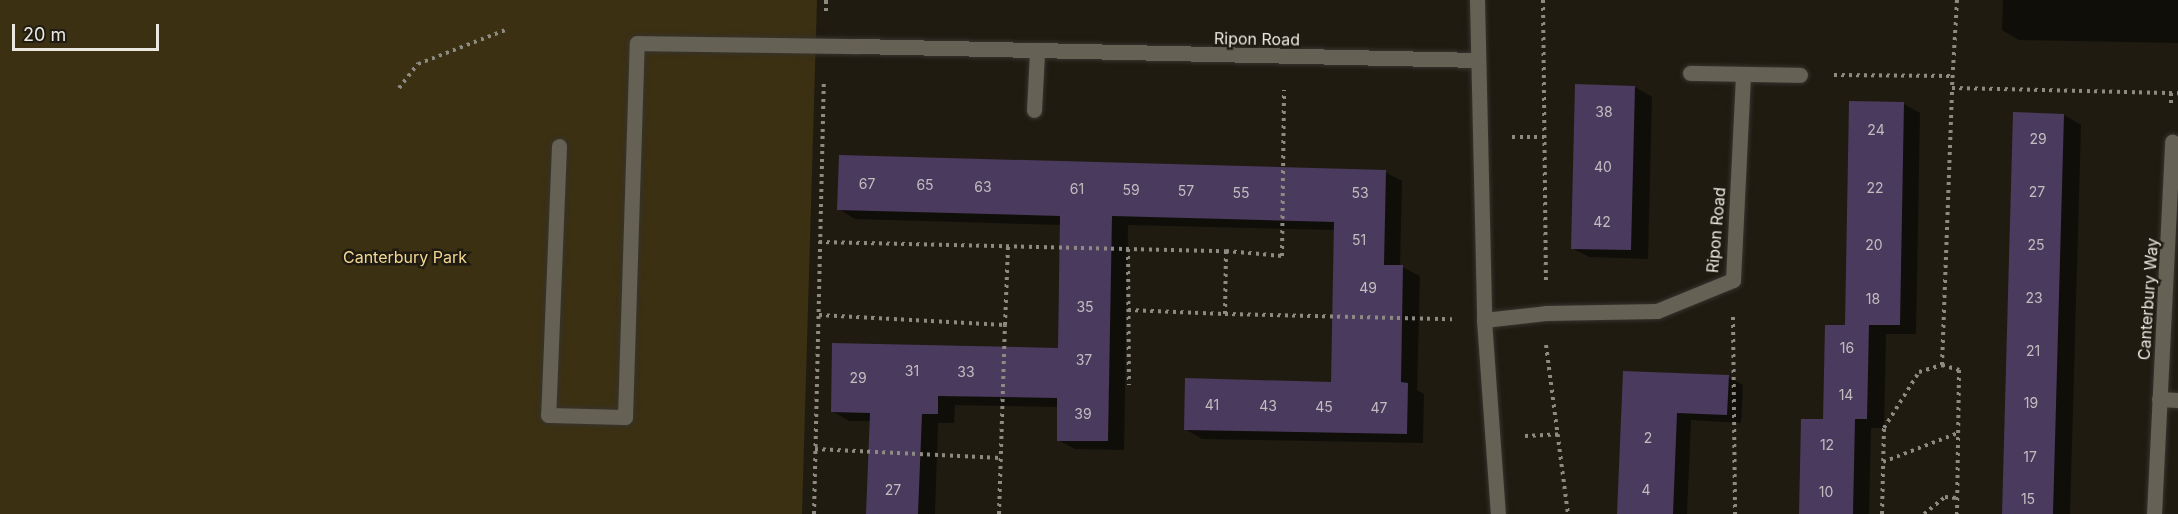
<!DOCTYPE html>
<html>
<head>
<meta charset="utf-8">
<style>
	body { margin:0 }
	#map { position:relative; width:2178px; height:514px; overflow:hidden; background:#1f1b11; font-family:Inter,sans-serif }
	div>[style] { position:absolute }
	.green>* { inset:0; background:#3b3012 }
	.shadow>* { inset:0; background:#0007 }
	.building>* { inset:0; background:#4a3a5d }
	.path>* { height:4px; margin-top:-2px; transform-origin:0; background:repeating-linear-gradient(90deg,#8d8a82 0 3px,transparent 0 7.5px) }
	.roads { filter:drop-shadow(0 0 2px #36332e) drop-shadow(0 0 2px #36332e) }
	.lane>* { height:15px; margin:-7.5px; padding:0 7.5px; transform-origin:7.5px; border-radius:7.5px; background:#666155 }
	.street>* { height:15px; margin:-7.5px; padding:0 7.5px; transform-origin:7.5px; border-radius:7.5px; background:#666155 }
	span { translate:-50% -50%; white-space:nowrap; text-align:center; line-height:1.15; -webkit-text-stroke:5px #1f1b11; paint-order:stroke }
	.number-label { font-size:14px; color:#c2bcc0 }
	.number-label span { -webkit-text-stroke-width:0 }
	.street-label { font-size:16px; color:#eae8e1 }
	.park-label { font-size:16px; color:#f1d792 }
	.scale { position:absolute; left:12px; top:24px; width:147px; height:27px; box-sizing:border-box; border:3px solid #eae8e1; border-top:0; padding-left:8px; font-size:18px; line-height:21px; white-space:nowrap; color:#eae8e1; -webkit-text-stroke:4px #1f1b11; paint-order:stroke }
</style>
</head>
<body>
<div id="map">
	<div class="green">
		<div style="clip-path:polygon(0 0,817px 0,802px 514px,0 514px)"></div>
	</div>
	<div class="shadow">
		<div style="clip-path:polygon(2003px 0,2178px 0,2178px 43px,2019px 40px,2002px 30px)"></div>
		<div style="clip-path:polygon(1635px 87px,1652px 97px,1648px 259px,1589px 257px,1572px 248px)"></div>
		<div style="clip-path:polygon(1904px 104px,1920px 113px,1916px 334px,1886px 334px,1884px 428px,1871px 428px,1869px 514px,1800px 514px)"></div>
		<div style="clip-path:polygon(2015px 114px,2064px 115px,2081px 125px,2070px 514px,2004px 514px)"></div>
		<div style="clip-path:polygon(1385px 172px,1402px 181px,1400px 266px,1420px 276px,1417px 390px,1424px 394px,1423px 443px,1202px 439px,1185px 429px,1332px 383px,1335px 230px,1128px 225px,1124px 450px,1075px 449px,1058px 440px,1059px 407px,955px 405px,954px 423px,938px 423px,935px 514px,867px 514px,871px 421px,849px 421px,832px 411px,1059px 349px,1062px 225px,855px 219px,839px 209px)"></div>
		<div style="clip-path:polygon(1624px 373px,1728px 377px,1743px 385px,1741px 423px,1691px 420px,1687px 514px,1618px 514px)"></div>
	</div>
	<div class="building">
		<div style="clip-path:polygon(1575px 84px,1635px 86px,1631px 250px,1571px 249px)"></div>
		<div style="clip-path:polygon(1849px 101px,1904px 102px,1900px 325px,1869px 325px,1867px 419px,1855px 419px,1853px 514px,1799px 514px,1801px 419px,1823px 419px,1825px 325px,1845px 325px)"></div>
		<div style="clip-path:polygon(2013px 112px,2064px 114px,2053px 514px,2002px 514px)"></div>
		<div style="clip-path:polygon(839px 155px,1386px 170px,1384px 265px,1403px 265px,1401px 382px,1408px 383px,1407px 434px,1184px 430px,1185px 378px,1331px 382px,1334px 222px,1112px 216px,1108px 441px,1057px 441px,1057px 398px,938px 396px,938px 414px,922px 414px,918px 514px,866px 514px,870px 413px,831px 412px,832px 343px,1058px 348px,1060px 216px,837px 210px)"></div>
		<div style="clip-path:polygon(1623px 371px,1729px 375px,1727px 415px,1677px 413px,1673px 514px,1617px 514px)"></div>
	</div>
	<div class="path">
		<div style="left:1543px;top:0;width:281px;rotate:89.4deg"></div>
		<div style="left:1957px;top:0;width:88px;rotate:93.3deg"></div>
		<div style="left:1952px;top:88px;width:226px;rotate:1.3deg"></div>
		<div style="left:826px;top:11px;width:11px;rotate:-90deg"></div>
		<div style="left:1834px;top:75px;width:119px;rotate:0.5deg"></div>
		<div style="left:399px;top:88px;width:31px;rotate:-52deg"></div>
		<div style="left:418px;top:64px;width:97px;rotate:-21.3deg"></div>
		<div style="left:2171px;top:93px;width:14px;rotate:90deg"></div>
		<div style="left:1512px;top:137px;width:32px"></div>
		<div style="left:819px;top:242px;width:407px;rotate:1.3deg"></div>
		<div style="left:1226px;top:251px;width:56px;rotate:5.1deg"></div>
		<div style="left:1282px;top:256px;width:166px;rotate:-89.3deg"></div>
		<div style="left:1128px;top:249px;width:136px;rotate:89.6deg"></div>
		<div style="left:1128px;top:310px;width:97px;rotate:2.4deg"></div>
		<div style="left:1225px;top:314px;width:63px;rotate:-89.1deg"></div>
		<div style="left:1225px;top:314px;width:227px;rotate:1.3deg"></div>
		<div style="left:819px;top:315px;width:186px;rotate:3.1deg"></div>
		<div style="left:1005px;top:325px;width:79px;rotate:-87.8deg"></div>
		<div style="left:1733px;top:317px;width:197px;rotate:89.4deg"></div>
		<div style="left:1546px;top:345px;width:170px;rotate:82.6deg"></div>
		<div style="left:1942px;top:365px;width:277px;rotate:-87.9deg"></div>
		<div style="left:1525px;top:436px;width:35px;rotate:-3deg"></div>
		<div style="left:815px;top:449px;width:186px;rotate:2.8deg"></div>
		<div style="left:1883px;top:462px;width:80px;rotate:-21.1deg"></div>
		<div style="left:814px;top:514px;width:435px;rotate:-88.7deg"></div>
		<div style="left:999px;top:514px;width:189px;rotate:-88.2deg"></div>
		<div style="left:1882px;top:514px;width:86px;rotate:-88.7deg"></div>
		<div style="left:1884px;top:428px;width:66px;rotate:-58deg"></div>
		<div style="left:1919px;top:372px;width:24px;rotate:-17deg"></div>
		<div style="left:1942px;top:365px;width:18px;rotate:16deg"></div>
		<div style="left:1959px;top:370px;width:144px;rotate:90.8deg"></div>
		<div style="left:1924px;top:514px;width:27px;rotate:-39deg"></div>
		<div style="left:1945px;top:497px;width:12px;rotate:5deg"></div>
	</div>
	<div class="roads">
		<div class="lane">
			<div style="left:559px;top:146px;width:269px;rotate:92.3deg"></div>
			<div style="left:548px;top:415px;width:77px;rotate:1.5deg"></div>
			<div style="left:625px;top:417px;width:374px;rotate:-88.2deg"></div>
			<div style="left:637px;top:43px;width:220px;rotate:0.8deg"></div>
		</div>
		<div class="street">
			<div style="left:1477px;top:0;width:320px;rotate:88.7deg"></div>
			<div style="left:1484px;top:320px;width:195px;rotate:85.9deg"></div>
			<div style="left:857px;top:46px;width:620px;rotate:1.29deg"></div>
			<div style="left:1690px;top:73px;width:110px;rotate:1deg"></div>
			<div style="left:1034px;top:110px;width:58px;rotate:-87deg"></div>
			<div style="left:1484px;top:320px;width:62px;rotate:-6.4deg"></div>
			<div style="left:1546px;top:313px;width:111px;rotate:-1deg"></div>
			<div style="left:1657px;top:311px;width:82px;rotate:-22.2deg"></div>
			<div style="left:1733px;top:280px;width:206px;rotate:-87.2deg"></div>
			<div style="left:2159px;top:399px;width:19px;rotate:3deg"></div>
			<div style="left:2154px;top:514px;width:373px;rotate:-87.2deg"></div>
		</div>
	</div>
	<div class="number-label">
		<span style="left:1604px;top:112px">38</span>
		<span style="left:1876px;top:130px">24</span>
		<span style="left:2038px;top:139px">29</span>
		<span style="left:1603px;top:167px">40</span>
		<span style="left:867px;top:184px">67</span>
		<span style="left:925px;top:185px">65</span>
		<span style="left:983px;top:187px">63</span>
		<span style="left:1875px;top:188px">22</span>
		<span style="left:1077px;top:189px">61</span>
		<span style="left:1131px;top:190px">59</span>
		<span style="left:1186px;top:191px">57</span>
		<span style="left:2037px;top:192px">27</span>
		<span style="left:1241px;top:193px">55</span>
		<span style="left:1360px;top:193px">53</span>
		<span style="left:1602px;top:222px">42</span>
		<span style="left:1359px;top:240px">51</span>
		<span style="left:1874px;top:245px">20</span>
		<span style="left:2036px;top:245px">25</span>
		<span style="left:1368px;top:288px">49</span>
		<span style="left:2034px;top:298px">23</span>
		<span style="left:1873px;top:299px">18</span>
		<span style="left:1085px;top:307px">35</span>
		<span style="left:1847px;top:348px">16</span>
		<span style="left:2033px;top:351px">21</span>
		<span style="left:1084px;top:360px">37</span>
		<span style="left:912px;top:371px">31</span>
		<span style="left:966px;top:372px">33</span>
		<span style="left:858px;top:378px">29</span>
		<span style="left:1846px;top:395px">14</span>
		<span style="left:2031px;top:403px">19</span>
		<span style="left:1212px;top:405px">41</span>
		<span style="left:1268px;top:406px">43</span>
		<span style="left:1324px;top:407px">45</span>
		<span style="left:1379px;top:408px">47</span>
		<span style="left:1083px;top:414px">39</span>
		<span style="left:1648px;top:438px">2</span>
		<span style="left:1827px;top:445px">12</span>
		<span style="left:2030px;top:457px">17</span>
		<span style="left:893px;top:490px">27</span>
		<span style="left:1646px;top:490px">4</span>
		<span style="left:1826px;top:492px">10</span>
		<span style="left:2028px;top:499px">15</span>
	</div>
	<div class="street-label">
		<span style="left:1257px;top:39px;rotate:1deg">Ripon Road</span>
		<span style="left:1716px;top:230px;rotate:-85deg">Ripon Road</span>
		<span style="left:2148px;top:299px;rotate:-86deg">Canterbury Way</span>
	</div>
	<div class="park-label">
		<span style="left:405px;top:257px">Canterbury Park</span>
	</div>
	<div class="scale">20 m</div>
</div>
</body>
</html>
